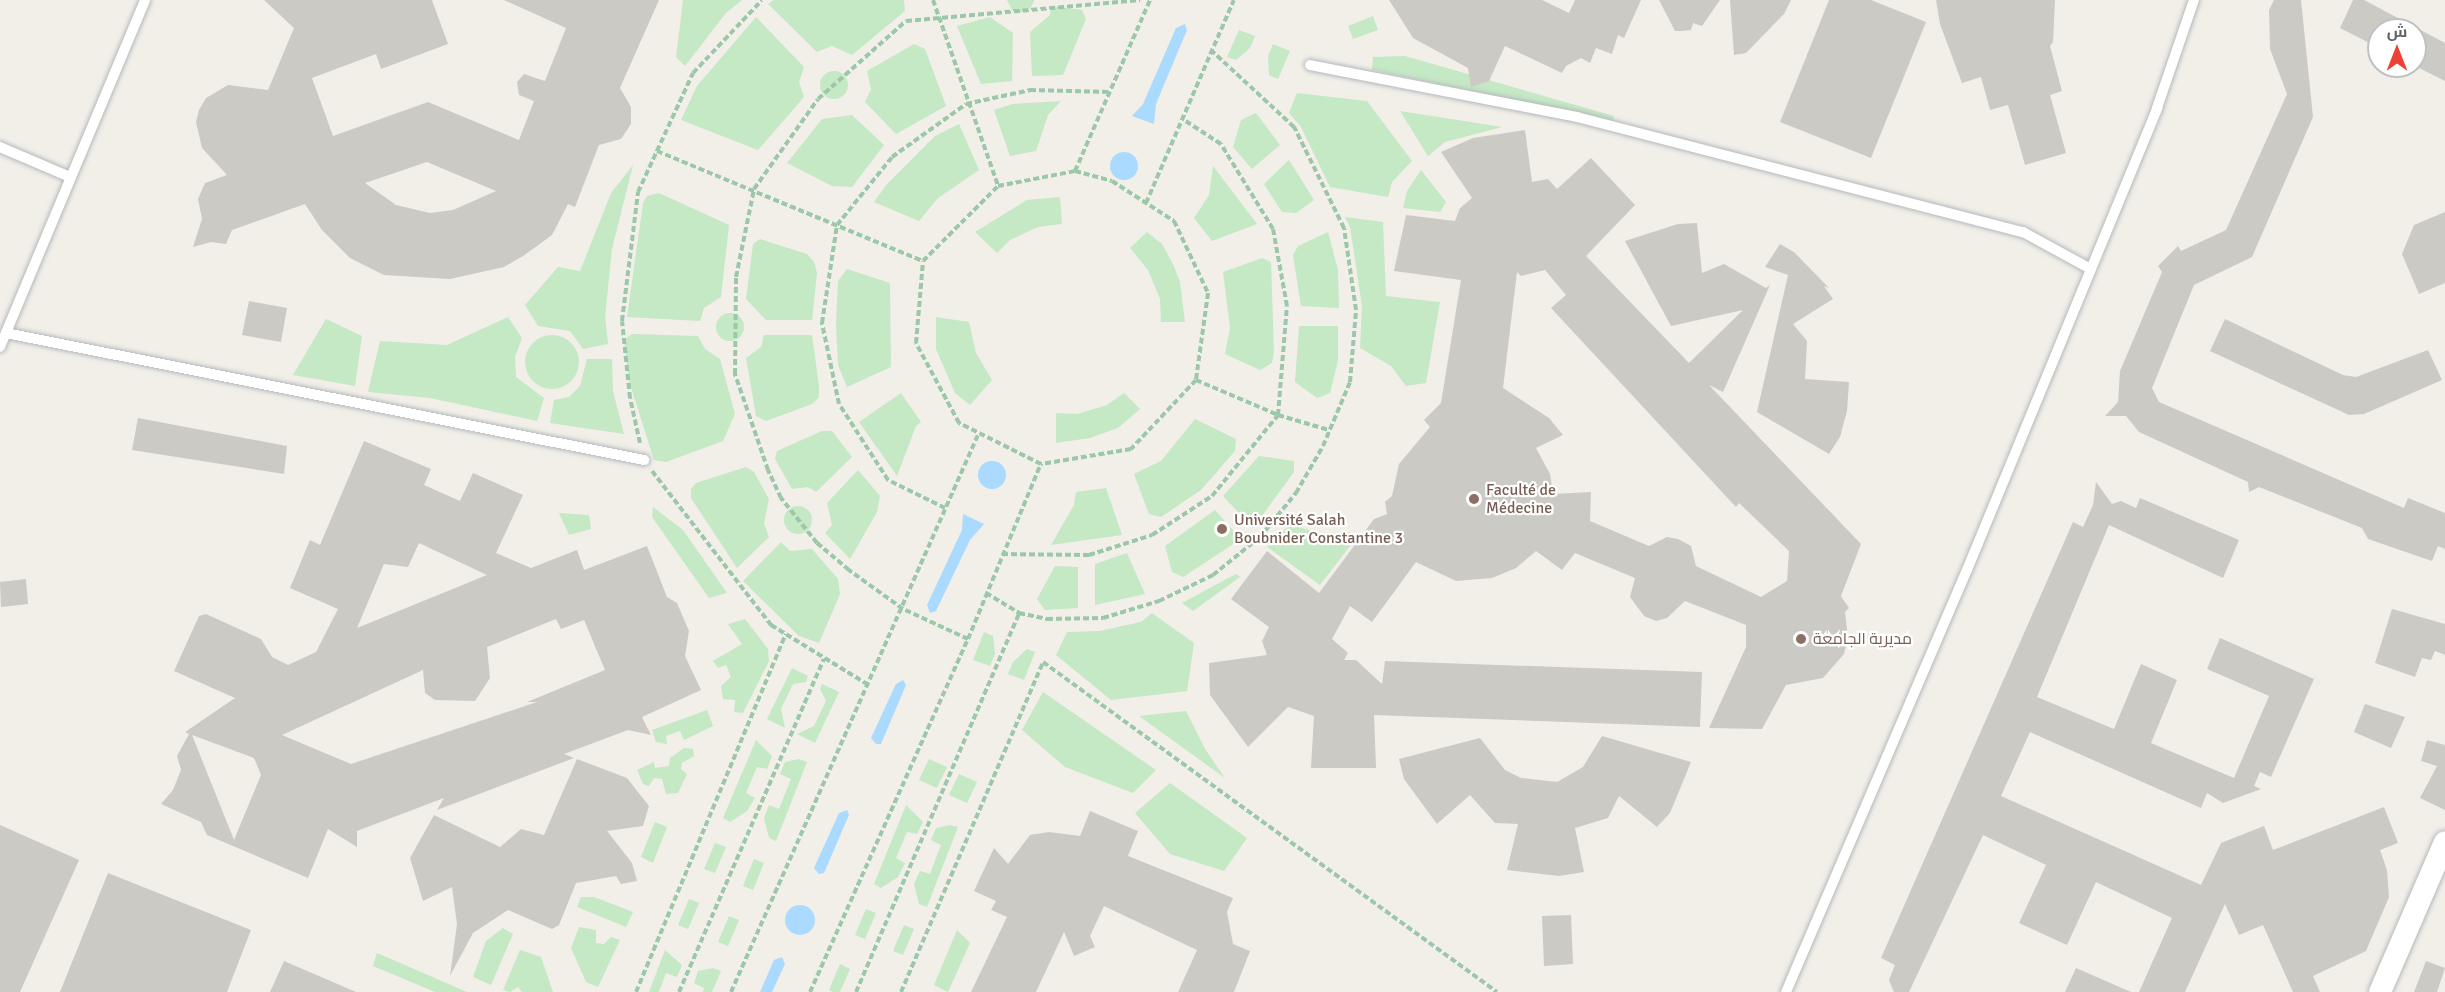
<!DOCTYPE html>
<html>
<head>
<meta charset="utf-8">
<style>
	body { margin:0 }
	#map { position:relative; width:2445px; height:992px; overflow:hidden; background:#f1efe8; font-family:Signika,Cairo,sans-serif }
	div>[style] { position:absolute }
	.green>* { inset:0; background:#c5e8c5 }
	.round { border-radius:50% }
	.water>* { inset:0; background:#aadaff }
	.building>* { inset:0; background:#cccac5 }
	.path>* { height:4px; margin-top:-2px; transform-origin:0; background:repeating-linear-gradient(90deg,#9cc7a9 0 6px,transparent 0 9px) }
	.roads { filter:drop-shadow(0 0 2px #b5b8bc) drop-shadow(0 0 2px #b5b8bc) }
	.service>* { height:10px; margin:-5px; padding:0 5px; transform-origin:5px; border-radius:5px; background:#fff }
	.minor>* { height:22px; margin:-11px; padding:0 11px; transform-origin:11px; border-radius:11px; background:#fff }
	.dots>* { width:16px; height:16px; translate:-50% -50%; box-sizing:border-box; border:3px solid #fff; border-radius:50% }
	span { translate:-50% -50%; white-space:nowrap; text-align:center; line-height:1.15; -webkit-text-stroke:4.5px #fff; paint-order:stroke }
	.education-label { font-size:16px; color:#785e54 }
	.left { translate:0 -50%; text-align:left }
	.north { position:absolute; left:2367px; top:18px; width:60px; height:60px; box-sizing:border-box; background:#fff; border:2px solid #bfc1c3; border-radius:50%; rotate:0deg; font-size:16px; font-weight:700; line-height:24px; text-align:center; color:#5f6368 }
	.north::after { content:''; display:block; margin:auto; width:21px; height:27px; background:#ea4335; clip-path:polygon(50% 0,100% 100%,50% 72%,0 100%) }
</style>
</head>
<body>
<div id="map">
	<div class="green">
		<div style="clip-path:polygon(683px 0,742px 0,726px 13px,685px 66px,676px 57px)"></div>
		<div style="clip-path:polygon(774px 0,904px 0,905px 11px,852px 55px,832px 46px,817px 52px,768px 4px)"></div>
		<div style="clip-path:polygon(1007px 0,1034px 0,1034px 1px,1030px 9px,1019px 13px,1012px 10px)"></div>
		<div style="clip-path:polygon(1051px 6px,1082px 10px,1086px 19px,1063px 75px,1032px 76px,1030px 32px,1050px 15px)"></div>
		<div style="clip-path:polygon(1373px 16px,1378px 30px,1353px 39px,1348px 26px)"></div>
		<div style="clip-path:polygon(756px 17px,804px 67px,799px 82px,804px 97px,758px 150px,681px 120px,697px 86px)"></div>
		<div style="clip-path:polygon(990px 17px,1013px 33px,1012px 81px,981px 84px,957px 26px)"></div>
		<div style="clip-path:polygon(1239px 30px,1255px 36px,1250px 48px,1236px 60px,1227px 57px)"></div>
		<div style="clip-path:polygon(914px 44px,925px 49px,946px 106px,896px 134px,865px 102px,871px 89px,867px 71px)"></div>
		<div style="clip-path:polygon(1273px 44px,1290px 51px,1278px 79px,1269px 75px,1268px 56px)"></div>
		<div style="clip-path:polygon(1405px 56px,1614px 116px,1613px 121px,1372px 70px,1373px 57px)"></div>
		<div class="round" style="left:820px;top:71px;width:28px;height:28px"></div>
		<div style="clip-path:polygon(1297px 93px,1367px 101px,1412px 161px,1392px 182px,1388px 197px,1330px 187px,1301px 127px,1289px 113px)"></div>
		<div style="clip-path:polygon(1061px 101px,1048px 115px,1036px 151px,1010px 156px,994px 110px,1013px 104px)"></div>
		<div style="clip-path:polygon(1400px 111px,1502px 127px,1445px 142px,1428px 156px)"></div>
		<div style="clip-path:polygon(1256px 113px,1280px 145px,1252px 169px,1233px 147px,1241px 120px)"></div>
		<div style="clip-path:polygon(852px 115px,884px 145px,852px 187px,832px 186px,787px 163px,822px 119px)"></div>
		<div style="clip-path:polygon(959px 124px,979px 170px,938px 198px,919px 221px,874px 202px,887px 184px,935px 136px)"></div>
		<div style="clip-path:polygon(1289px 160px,1314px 200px,1296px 213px,1282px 212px,1264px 184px)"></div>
		<div style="clip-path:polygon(633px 165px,612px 249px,605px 317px,608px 344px,583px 349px,570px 331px,538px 326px,525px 305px,558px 267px,580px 271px,611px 193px)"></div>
		<div style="clip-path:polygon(1213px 166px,1257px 224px,1212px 241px,1194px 218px,1209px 195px)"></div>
		<div style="clip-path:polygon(1421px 170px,1446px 202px,1440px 212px,1403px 208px,1407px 191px)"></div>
		<div style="clip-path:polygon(659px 193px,729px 225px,721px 297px,704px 308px,700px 321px,627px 317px,643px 203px,647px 196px)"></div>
		<div style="clip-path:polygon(1060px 197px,1062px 224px,1038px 227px,1010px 240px,997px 253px,975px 232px,1027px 200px)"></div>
		<div style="clip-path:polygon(1345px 217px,1383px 222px,1386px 296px,1440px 302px,1426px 383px,1406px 386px,1391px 366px,1360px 348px,1362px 306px,1350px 227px)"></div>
		<div style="clip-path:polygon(1147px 232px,1162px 244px,1173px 264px,1180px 282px,1185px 322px,1161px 322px,1160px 299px,1148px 270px,1130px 248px)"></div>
		<div style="clip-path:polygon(1328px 232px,1338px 270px,1339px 308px,1301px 306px,1293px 255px,1298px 246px)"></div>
		<div style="clip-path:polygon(760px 239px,807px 254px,814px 262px,817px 273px,812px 320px,766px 320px,746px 299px,753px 244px)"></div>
		<div style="clip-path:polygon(1262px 258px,1271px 262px,1274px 352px,1272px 363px,1260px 370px,1225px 354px,1230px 328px,1223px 272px)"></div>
		<div style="clip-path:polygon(847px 269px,890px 283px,891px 367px,847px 387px,838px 365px,836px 324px,838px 281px)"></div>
		<div class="round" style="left:716px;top:313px;width:28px;height:28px"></div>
		<div style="clip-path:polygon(508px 317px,522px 338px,515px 357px,516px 377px,544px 398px,537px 421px,430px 398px,368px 392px,380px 341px,447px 345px)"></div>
		<div style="clip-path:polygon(936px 317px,969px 322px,976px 353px,992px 380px,970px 405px,955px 393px,936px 349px)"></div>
		<div style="clip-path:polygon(326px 319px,362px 336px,355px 386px,293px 375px)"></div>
		<div style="clip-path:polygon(1299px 326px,1338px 326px,1338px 360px,1330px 393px,1317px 398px,1295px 382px)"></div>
		<div style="clip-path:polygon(632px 334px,698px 336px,705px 349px,720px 359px,735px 414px,723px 441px,666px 462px,654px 460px,629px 381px,624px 340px)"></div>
		<div class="round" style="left:525px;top:335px;width:54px;height:54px"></div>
		<div style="clip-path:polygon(764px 335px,812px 335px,819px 386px,819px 397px,812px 404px,766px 421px,756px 416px,746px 358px,761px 347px)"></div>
		<div style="clip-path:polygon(587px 359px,612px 359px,613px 391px,624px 434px,550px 423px,554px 400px,569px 397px,580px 386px)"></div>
		<div style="clip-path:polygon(901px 393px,921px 422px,916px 426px,897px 476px,859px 422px)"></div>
		<div style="clip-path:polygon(1124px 393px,1140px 409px,1118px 428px,1090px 438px,1056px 443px,1056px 413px,1077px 414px,1107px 405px)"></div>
		<div style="clip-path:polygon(1195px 419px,1236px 439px,1235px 451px,1201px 490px,1161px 517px,1149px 514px,1134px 474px,1161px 461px)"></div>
		<div style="clip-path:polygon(822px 431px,832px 431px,852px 457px,816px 492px,808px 487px,792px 489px,775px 459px,777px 451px)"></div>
		<div style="clip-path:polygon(1259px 456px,1294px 461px,1294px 472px,1253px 528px,1223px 496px)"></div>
		<div style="clip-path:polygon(746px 467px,754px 472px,769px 499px,764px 523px,769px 537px,737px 568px,691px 498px,691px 489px,696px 483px)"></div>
		<div style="clip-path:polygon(858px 470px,880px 496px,877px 512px,850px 559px,825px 533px,832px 525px,827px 503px)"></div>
		<div style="clip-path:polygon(1106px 488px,1122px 535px,1051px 545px,1074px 505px,1076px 492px)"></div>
		<div class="round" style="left:784px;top:506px;width:28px;height:28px"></div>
		<div style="clip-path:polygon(653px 507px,683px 530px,727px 593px,709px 598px,652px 517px)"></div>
		<div style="clip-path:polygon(1215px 510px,1241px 539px,1183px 577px,1172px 572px,1165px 546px)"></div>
		<div style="clip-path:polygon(559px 513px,589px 515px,591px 529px,569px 535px)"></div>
		<div style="clip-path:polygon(1290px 524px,1324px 535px,1349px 532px,1357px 537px,1320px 585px,1267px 547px)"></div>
		<div style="clip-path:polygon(781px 542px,790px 551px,812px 549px,838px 579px,840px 594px,819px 643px,799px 636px,743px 581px)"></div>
		<div style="clip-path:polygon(1127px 553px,1145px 594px,1095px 605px,1095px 564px)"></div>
		<div style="clip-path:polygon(1055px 566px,1078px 567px,1078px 608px,1045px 610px,1037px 599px)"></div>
		<div style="clip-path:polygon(1236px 574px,1240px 577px,1193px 611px,1182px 603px)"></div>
		<div style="clip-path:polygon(1152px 613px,1194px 643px,1187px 691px,1111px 700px,1056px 655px,1067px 632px,1099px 631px,1141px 622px)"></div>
		<div style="clip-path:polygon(745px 619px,768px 649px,769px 661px,743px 713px,734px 712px,735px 700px,723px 699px,721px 686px,731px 677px,726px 665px,718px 668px,713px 661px,742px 644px,728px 624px)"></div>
		<div style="clip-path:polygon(984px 632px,993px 636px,995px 654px,990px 666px,973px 660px)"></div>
		<div style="clip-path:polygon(1027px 649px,1035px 652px,1024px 680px,1008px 674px,1013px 662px)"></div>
		<div style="clip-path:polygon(792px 668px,808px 676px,806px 682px,793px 684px,781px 709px,785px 728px,767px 719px)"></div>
		<div style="clip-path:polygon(822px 684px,839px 692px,815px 743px,797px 734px,814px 726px,826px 701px,820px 689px)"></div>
		<div style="clip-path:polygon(1043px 692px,1156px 770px,1133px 793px,1065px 767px,1022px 730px)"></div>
		<div style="clip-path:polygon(707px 710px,713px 726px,684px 740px,680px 731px,666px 736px,667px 744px,656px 742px,652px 730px)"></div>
		<div style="clip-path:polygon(1186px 711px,1205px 749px,1225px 778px,1139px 716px)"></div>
		<div style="clip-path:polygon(756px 740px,772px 756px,767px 769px,757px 767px,746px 793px,755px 798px,747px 811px,730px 822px,723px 818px)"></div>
		<div style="clip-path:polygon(684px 748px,693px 749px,694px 756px,682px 763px,681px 769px,687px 774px,678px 793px,666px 794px,662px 779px,654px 778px,649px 786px,643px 784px,637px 770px,654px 762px,655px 768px,669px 766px,670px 758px)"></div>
		<div style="clip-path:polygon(799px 759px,807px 762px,776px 841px,769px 838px,764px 818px,769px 805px,779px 809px,791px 779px,780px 774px,785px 762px)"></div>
		<div style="clip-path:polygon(929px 759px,947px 767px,937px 788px,919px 780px)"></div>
		<div style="clip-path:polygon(959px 774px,977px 782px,967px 803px,949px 795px)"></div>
		<div style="clip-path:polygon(1170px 783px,1247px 838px,1224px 871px,1170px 854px,1135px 813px)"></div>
		<div style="clip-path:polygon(906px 805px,923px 822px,917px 834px,907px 832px,896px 858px,905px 863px,898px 877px,881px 888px,874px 884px)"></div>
		<div style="clip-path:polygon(655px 822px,667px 827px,653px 863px,641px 857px)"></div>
		<div style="clip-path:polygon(950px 825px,958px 827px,927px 907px,919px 904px,914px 884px,920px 871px,930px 874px,941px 845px,931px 840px,936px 828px)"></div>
		<div style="clip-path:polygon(715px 843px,726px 847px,715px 873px,704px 869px)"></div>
		<div style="clip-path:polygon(754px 859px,764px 863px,753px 890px,743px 886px)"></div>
		<div style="clip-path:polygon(581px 897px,594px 897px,633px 912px,626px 927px,577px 907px)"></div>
		<div style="clip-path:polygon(689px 899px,699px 903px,688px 929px,678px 925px)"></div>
		<div style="clip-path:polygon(866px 909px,876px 913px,865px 939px,855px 935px)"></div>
		<div style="clip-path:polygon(729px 916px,739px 920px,728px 946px,718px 942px)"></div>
		<div style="clip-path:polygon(904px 925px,914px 929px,903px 955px,893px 951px)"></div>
		<div style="clip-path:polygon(579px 927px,596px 930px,596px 943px,604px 944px,611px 937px,620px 940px,598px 987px,586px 982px,571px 948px)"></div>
		<div style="clip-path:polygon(503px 928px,513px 934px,491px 985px,473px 977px,486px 941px)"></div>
		<div style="clip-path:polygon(957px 930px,970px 943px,948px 992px,934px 985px)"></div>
		<div style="clip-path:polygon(520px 950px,541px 957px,553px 992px,522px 992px,518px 987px,510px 992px,503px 990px)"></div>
		<div style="clip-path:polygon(665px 950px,682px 965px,677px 977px,666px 973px,659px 992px,649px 992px)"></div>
		<div style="clip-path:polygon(377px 953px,467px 992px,435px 992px,373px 966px)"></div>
		<div style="clip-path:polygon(840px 964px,850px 969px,840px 992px,832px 992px,829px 990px)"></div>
		<div style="clip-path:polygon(713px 968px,721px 971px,712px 992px,703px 992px,704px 988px,694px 983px,698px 971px)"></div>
	</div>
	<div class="water">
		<div style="clip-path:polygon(1185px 24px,1187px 30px,1156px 104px,1154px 124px,1132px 116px,1143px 104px,1176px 28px)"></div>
		<div class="round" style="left:1110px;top:152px;width:28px;height:28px"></div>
		<div class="round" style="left:978px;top:461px;width:28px;height:28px"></div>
		<div style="clip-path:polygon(963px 514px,984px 524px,970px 540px,936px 611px,930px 613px,927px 605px,962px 530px)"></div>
		<div style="clip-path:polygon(903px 680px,906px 685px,881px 744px,876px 744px,871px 738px,896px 684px)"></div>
		<div style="clip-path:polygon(847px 810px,849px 815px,824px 873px,819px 874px,814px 868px,839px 813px)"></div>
		<div class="round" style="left:785px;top:905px;width:30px;height:30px"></div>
		<div style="clip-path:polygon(782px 957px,785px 964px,772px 992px,760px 992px,774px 960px)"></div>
	</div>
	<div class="building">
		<div style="clip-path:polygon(evenodd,264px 0,432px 0,448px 44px,381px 69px,376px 54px,312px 78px,333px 136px,428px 102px,519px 140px,534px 101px,519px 95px,517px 82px,524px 74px,545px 81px,566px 28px,504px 0,659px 0,620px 88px,631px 107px,631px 124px,621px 139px,599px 145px,575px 207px,568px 204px,552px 235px,523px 256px,504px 267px,450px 279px,384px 275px,350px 258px,322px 230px,305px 204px,232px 230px,226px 244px,211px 242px,193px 247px,202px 219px,198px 199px,205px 183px,227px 175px,202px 148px,196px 122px,199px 110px,206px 98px,228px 85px,268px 90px,294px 28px,264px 0,427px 162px,496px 191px,453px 210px,430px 213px,396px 205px,365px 183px,427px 162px)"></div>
		<div style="clip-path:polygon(1389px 0,1542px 0,1569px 13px,1575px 0,1641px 0,1624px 38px,1618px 35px,1612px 54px,1596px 48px,1590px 63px,1581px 58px,1566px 66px,1562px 73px,1505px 46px,1489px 81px,1471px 87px,1468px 68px,1413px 38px)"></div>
		<div style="clip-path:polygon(1659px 0,1720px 0,1702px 26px,1693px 23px,1691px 30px,1682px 31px,1675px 31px)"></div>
		<div style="clip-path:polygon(1730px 0,1791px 0,1784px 14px,1746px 53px,1734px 55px)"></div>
		<div style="clip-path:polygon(1829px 0,1871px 0,1926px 22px,1871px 158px,1780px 122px)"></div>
		<div style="clip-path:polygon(1936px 0,2055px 0,2053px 42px,2050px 46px,2062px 91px,2050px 95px,2066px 153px,2025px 165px,2008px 105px,1990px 110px,1981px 77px,1962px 83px,1940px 24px)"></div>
		<div style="clip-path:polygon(2274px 0,2301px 0,2313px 117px,2252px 257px,2194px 285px,2152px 388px,2159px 402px,2404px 508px,2408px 498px,2445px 513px,2445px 549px,2438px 546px,2432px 561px,2368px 539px,2362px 528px,2259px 487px,2249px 492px,2248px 482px,2139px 432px,2126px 416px,2105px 416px,2118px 402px,2120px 371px,2162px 272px,2158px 266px,2178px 246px,2181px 251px,2226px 230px,2287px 94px,2270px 49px,2269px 10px)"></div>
		<div style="clip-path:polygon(2353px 0,2364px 0,2445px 43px,2445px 81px,2415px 66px,2415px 30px,2379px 30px,2379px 48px,2340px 28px)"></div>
		<div style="clip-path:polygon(evenodd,1525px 130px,1532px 182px,1548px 179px,1557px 189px,1591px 158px,1635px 205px,1586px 256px,1689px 363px,1743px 310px,1671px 326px,1625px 241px,1678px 224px,1697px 223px,1702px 273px,1724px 264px,1766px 288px,1770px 285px,1723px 392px,1709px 385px,1861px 544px,1841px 596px,1849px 608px,1845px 612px,1848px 637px,1844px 654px,1823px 678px,1786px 685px,1762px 729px,1709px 728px,1746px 647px,1746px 625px,1685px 601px,1667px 618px,1656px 621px,1644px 616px,1630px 597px,1635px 578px,1575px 553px,1562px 570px,1536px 551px,1516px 568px,1492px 578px,1456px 581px,1416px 562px,1372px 622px,1350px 606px,1332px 639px,1348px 653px,1344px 660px,1356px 660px,1382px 684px,1385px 661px,1702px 672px,1700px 727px,1374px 715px,1376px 768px,1311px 768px,1314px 716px,1288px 707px,1248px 747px,1210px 695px,1209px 663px,1267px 655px,1262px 641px,1269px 627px,1231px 599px,1267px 551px,1319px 593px,1374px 519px,1387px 514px,1385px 502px,1392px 496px,1399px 464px,1430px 427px,1424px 420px,1441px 403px,1461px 280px,1394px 271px,1406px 215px,1455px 221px,1460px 208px,1472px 198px,1441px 152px,1473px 138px,1525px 130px,1545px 270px,1566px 295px,1551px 308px,1736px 507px,1739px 503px,1789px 551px,1787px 581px,1761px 597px,1696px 566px,1691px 546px,1678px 539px,1667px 537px,1649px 546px,1590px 521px,1591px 492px,1553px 494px,1550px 474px,1536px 448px,1563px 435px,1549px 418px,1503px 388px,1517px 272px,1521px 276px,1545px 270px)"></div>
		<div style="clip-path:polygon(2445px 212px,2445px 283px,2419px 294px,2402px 254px,2414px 225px)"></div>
		<div style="clip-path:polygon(1780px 244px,1794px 252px,1829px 288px,1824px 286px,1833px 299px,1793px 324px,1807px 341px,1805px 379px,1849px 382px,1847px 411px,1840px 437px,1829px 454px,1757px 412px,1788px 275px,1765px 267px)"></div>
		<div style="clip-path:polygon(249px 301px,287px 308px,281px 342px,242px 335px)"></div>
		<div style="clip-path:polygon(2225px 319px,2343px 375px,2356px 377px,2428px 350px,2442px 380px,2364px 414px,2349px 415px,2210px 351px)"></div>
		<div style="clip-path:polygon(138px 418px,287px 446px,284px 474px,132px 450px)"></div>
		<div style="clip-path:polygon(evenodd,364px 441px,431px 469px,424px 485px,460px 501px,473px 473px,523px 495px,496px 553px,531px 568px,577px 550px,584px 570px,647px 546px,667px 597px,677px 603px,689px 631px,685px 656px,701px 690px,642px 717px,651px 735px,628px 730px,564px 754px,574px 758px,437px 810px,444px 798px,357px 831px,357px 847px,328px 829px,308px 878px,207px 835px,201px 822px,161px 804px,173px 790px,181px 770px,177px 756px,189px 734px,185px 732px,235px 698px,174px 671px,199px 616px,206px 614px,261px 639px,272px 657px,288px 665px,316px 652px,338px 609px,290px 588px,310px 540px,320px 545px,364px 441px,419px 543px,487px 575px,357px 628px,384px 564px,408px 567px,419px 543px,364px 441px,556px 619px,561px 629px,584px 620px,605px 670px,527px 702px,537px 702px,351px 764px,282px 735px,423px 670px,425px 693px,435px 700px,475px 701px,490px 678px,487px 647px,556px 619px,364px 441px,192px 735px,254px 758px,261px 775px,234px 840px,192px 735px)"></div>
		<div style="clip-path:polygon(2096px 482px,2112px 504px,2121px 501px,2136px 508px,2140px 498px,2239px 540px,2223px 578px,2109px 525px,2037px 697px,2114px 729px,2141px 664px,2177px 680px,2151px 743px,2234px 778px,2269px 696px,2207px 669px,2220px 638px,2314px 679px,2271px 777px,2260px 772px,2254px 786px,2261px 789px,2223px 803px,2207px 793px,2201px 808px,2030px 732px,2001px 796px,2201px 885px,2221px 843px,2264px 826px,2273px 850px,2384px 807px,2398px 843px,2380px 850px,2387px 870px,2389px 897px,2366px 951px,2313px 976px,2320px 992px,2293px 992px,2263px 925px,2239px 935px,2225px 904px,2185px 992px,2139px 992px,2172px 918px,2096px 882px,2067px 945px,2019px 923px,2046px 865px,1983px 835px,1909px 992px,1894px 992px,1889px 980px,1895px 965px,1881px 958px,2073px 522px,2083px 527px,2093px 505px)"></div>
		<div style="clip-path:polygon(26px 579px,28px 604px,1px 607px,0 582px)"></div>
		<div style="clip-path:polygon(2392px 609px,2445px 624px,2445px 655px,2435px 651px,2431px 660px,2422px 658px,2415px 677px,2375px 663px)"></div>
		<div style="clip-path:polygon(2365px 704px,2405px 717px,2391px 748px,2354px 732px)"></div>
		<div style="clip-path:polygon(1602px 736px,1691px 762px,1670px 813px,1657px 827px,1619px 796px,1608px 818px,1575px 828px,1584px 872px,1559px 876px,1507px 870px,1518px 824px,1495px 823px,1470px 795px,1437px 824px,1404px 779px,1399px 759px,1480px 738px,1505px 770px,1521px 778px,1557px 782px,1583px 767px)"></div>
		<div style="clip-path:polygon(2427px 740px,2445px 745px,2445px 810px,2420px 798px,2437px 766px,2421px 761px)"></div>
		<div style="clip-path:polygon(577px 759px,627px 778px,649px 806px,643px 826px,607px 831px,632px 863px,637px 881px,621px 884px,616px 876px,576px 883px,559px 925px,552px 929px,508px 910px,473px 933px,450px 976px,457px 924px,452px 887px,423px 901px,410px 858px,434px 815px,500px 847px,521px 829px,544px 835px)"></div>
		<div style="clip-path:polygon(1090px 811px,1138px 831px,1128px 856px,1233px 898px,1227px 912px,1233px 944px,1250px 951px,1234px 992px,1178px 992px,1197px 950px,1104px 906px,1090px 936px,1095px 947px,1074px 956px,1064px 932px,1036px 992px,971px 992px,1007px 917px,991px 910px,996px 901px,974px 891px,994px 848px,1008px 864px,1030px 835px,1049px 832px,1080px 836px)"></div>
		<div style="clip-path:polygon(0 825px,79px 860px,20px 992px,0 992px)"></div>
		<div style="clip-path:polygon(108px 873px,251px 930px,227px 992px,60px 992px)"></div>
		<div style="clip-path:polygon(1571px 915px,1573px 964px,1544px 966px,1542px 916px)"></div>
		<div style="clip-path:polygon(284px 961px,356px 992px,270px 992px)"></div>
		<div style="clip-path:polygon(2426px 961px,2445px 968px,2437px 992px,2414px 992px)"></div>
		<div style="clip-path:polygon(2076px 968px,2131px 992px,2065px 992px)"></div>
	</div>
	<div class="path">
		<div style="left:933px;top:0;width:197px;rotate:70.7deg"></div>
		<div style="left:657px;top:151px;width:288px;rotate:22.5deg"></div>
		<div style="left:1075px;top:171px;width:38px;rotate:15deg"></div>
		<div style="left:1112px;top:181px;width:74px;rotate:32.8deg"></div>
		<div style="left:1174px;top:221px;width:80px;rotate:64.7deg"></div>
		<div style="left:1208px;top:293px;width:88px;rotate:97.9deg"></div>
		<div style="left:1196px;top:380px;width:95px;rotate:133.3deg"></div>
		<div style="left:1131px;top:449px;width:91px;rotate:170.5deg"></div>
		<div style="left:1041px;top:464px;width:92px;rotate:-153.4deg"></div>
		<div style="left:959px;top:423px;width:91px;rotate:-118.3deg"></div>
		<div style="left:916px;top:343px;width:82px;rotate:-85.1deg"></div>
		<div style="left:923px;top:261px;width:106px;rotate:-45deg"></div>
		<div style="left:998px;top:186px;width:78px;rotate:-11deg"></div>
		<div style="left:1075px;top:171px;width:187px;rotate:-66.3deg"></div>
		<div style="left:1146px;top:203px;width:221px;rotate:-66.6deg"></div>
		<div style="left:1196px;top:380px;width:89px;rotate:23.1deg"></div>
		<div style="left:1278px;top:415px;width:53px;rotate:16.4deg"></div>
		<div style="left:640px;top:443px;width:46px;rotate:-102.5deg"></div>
		<div style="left:630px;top:398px;width:77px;rotate:-95.9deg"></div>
		<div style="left:622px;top:321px;width:130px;rotate:-82.9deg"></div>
		<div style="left:638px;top:192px;width:131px;rotate:-65.2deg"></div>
		<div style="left:693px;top:73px;width:100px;rotate:-46.6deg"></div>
		<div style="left:652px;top:471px;width:195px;rotate:52.3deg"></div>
		<div style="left:771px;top:625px;width:116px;rotate:31.6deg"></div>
		<div style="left:945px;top:508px;width:64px;rotate:-153.8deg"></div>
		<div style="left:888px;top:480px;width:90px;rotate:-122.8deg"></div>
		<div style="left:839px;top:404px;width:83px;rotate:-101.9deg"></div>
		<div style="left:822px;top:323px;width:99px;rotate:-81.3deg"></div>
		<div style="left:837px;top:225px;width:87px;rotate:-51deg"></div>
		<div style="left:892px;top:157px;width:91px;rotate:-35.6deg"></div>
		<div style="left:966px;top:104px;width:66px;rotate:-12.3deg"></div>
		<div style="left:1030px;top:90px;width:81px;rotate:1.4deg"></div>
		<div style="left:1002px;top:554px;width:87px;rotate:0.7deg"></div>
		<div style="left:1089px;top:555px;width:66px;rotate:-17.6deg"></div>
		<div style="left:1152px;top:535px;width:72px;rotate:-33deg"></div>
		<div style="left:1212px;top:496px;width:104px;rotate:-50.8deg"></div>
		<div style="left:1278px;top:415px;width:109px;rotate:-85.3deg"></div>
		<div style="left:1287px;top:306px;width:78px;rotate:-100.3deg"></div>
		<div style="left:1273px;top:229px;width:100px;rotate:-121.5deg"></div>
		<div style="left:1221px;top:144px;width:44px;rotate:-147deg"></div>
		<div style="left:986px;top:593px;width:39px;rotate:31deg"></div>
		<div style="left:1019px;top:613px;width:29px;rotate:12deg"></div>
		<div style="left:1047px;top:619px;width:56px;rotate:-1deg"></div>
		<div style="left:1103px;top:618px;width:59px;rotate:-16.9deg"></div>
		<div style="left:1159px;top:601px;width:60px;rotate:-25.7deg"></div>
		<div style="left:1213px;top:575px;width:60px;rotate:-39deg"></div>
		<div style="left:1260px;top:537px;width:57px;rotate:-50.7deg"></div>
		<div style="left:1296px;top:493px;width:54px;rotate:-60.1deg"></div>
		<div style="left:1323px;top:446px;width:69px;rotate:-67.1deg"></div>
		<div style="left:1350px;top:382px;width:72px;rotate:-85.2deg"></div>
		<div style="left:1356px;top:310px;width:83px;rotate:-98.3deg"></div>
		<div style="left:1344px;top:228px;width:113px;rotate:-116.3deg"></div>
		<div style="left:1294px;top:127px;width:112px;rotate:-137.2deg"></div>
		<div style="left:968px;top:639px;width:72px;rotate:-155.2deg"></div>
		<div style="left:903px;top:609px;width:67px;rotate:-144.2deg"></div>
		<div style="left:849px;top:570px;width:42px;rotate:-139.8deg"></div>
		<div style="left:817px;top:543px;width:58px;rotate:-128.7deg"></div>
		<div style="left:781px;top:498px;width:31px;rotate:-115deg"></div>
		<div style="left:768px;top:470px;width:102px;rotate:-109deg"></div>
		<div style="left:735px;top:374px;width:97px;rotate:-89.4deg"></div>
		<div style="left:736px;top:277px;width:90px;rotate:-78.4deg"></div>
		<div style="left:754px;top:189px;width:110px;rotate:-54.6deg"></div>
		<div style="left:818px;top:99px;width:118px;rotate:-41.6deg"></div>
		<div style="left:906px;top:21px;width:235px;rotate:-5.1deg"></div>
		<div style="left:636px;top:992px;width:388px;rotate:-67.3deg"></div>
		<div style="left:679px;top:992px;width:363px;rotate:-66.5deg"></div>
		<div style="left:731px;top:992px;width:609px;rotate:-66.09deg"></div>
		<div style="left:810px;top:992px;width:387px;rotate:-65.9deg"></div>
		<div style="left:968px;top:639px;width:190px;rotate:-67.4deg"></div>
		<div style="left:856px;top:992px;width:413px;rotate:-66.7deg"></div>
		<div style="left:901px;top:992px;width:359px;rotate:-66.7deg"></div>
		<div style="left:1043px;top:662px;width:561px;rotate:36.01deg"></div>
	</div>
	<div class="roads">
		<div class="service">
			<div style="left:1310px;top:65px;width:272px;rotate:11deg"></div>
			<div style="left:1577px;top:117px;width:461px;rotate:14.5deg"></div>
			<div style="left:2023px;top:232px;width:75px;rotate:28.6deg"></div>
			<div style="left:0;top:147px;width:76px;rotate:23.2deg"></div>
			<div style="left:6px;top:333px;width:651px;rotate:11.26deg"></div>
			<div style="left:0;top:347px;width:376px;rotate:-67.3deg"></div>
			<div style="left:1786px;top:992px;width:459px;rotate:-66.8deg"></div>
			<div style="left:1967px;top:570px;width:500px;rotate:-67.6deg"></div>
			<div style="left:2157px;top:108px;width:114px;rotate:-71.1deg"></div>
		</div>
		<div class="minor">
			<div style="left:2380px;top:992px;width:163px;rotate:-66.6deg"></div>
		</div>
	</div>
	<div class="dots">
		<div style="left:1474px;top:499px;background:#8d6e63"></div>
		<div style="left:1222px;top:529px;background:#8d6e63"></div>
		<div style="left:1801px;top:639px;background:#8d6e63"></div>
	</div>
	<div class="education-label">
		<span class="left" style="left:1486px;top:499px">Faculté de<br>Médecine</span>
		<span class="left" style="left:1234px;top:529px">Université Salah<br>Boubnider Constantine 3</span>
		<span class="left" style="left:1813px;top:639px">مديرية الجامعة</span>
	</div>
	<div class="north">ش</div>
</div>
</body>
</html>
